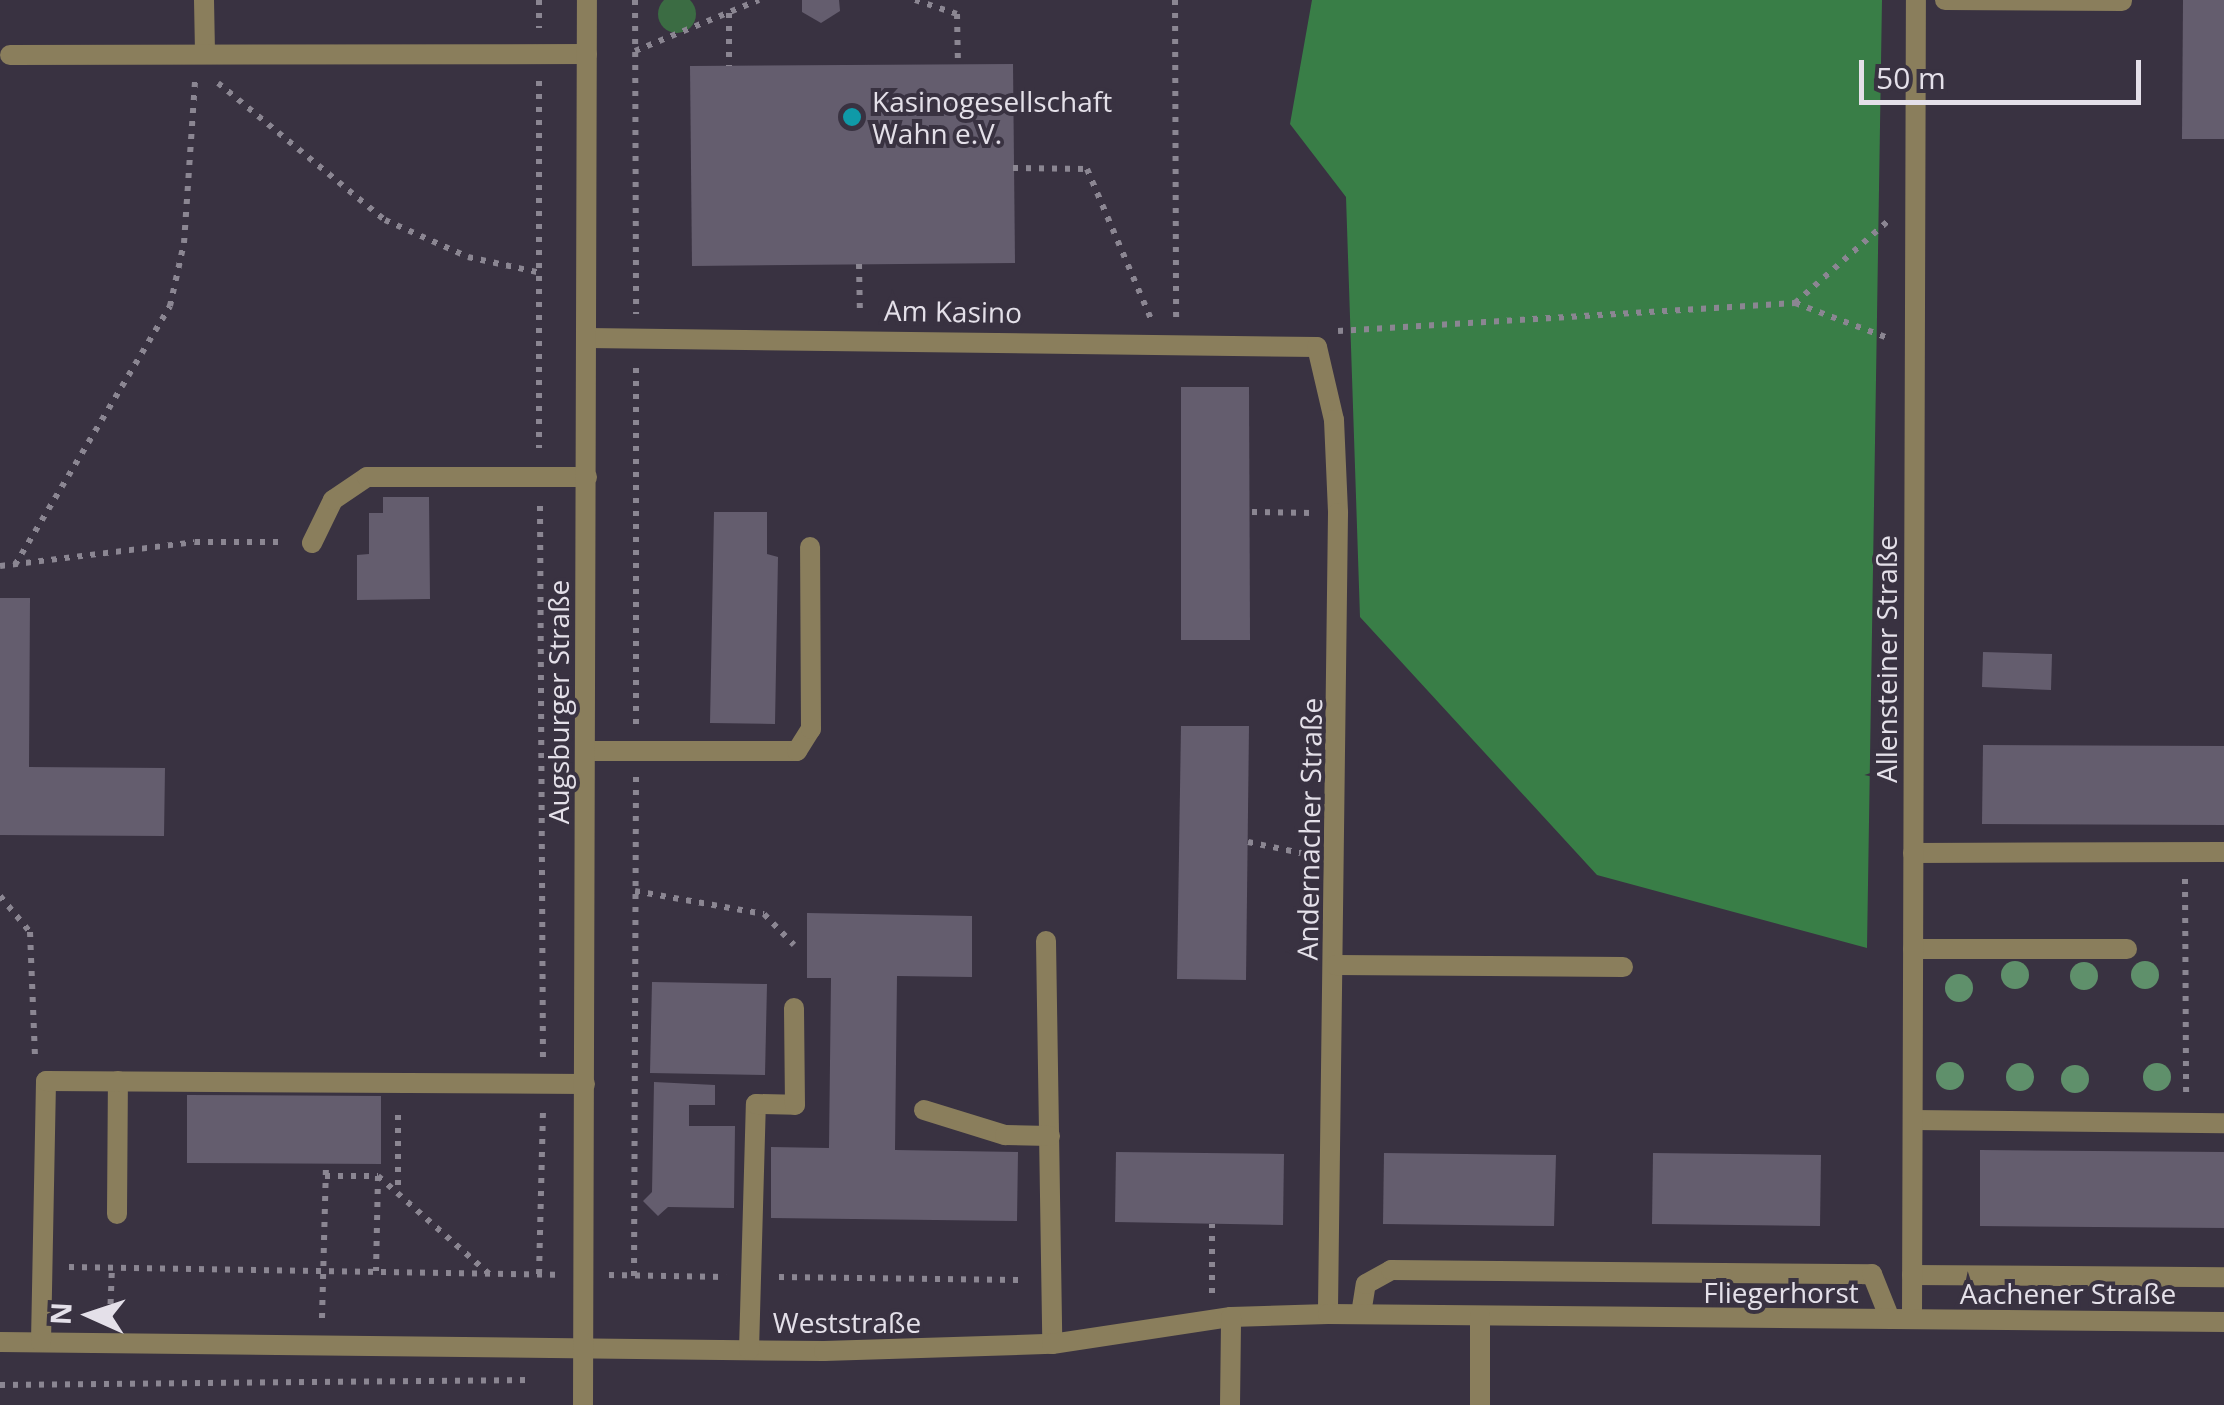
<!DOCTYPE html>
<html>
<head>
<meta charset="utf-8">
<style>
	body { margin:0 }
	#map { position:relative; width:2224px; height:1405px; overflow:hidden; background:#393241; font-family:"Open Sans",sans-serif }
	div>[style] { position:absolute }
	.green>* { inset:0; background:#3b6c43 }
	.round { border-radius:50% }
	.forest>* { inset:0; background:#397e47 }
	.building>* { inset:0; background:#645d6e }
	.path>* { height:6px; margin-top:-3px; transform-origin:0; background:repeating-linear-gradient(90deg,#8b8692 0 5px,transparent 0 13px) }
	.service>* { height:20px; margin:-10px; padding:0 10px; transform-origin:10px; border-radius:10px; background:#8a7e5c }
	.trees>* { width:28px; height:28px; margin:-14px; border-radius:50%; background:#5f906b }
	.dots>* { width:28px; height:28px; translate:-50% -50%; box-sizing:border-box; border:5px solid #393241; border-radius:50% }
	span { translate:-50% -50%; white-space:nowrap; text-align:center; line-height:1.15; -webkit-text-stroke:8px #393241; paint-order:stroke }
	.poi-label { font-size:28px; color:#e4e0e9 }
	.left { translate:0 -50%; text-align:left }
	.street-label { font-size:28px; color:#e4e0e9 }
	.north { position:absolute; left:40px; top:1265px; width:100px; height:100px; -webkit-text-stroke:8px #393241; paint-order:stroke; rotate:273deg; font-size:28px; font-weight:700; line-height:40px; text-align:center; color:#e4e0e9 }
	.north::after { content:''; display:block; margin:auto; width:35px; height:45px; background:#e4e0e9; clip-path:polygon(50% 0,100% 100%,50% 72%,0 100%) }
	.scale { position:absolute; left:1859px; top:60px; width:282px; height:45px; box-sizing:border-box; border:5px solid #e4e0e9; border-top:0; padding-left:12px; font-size:30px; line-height:35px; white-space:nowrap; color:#e4e0e9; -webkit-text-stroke:8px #393241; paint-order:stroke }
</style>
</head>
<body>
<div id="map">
	<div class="green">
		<div class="round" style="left:658px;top:-5px;width:38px;height:38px"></div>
	</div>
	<div class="forest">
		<div style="clip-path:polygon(1312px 0,1882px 0,1867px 948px,1597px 875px,1360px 617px,1346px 197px,1290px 124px)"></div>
	</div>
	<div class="building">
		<div style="clip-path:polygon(802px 0,839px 0,840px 11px,821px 23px,802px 12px)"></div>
		<div style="clip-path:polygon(2183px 0,2224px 0,2224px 139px,2182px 139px)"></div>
		<div style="clip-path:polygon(1013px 64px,1015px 263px,692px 266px,690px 66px)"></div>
		<div style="clip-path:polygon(1181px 387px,1249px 387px,1250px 640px,1181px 640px)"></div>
		<div style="clip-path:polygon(383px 497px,429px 497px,430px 599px,357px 600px,357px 555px,369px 554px,369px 513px,383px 513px)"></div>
		<div style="clip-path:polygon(714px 512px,767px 512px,767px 554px,778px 557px,775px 724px,710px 723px)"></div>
		<div style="clip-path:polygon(0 598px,30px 598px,29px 767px,165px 768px,164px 836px,0 835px)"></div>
		<div style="clip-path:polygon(1983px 652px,2052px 654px,2051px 690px,1982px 687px)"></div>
		<div style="clip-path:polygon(1181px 726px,1249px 726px,1246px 980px,1177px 979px)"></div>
		<div style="clip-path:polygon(1983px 745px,2224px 746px,2224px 825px,1982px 824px)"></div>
		<div style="clip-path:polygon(807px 913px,972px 916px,972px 977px,897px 976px,895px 1150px,1018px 1152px,1017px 1221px,771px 1218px,771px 1147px,829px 1148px,831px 978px,807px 978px)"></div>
		<div style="clip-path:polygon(652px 982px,767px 984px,765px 1075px,650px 1073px)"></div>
		<div style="clip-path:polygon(654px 1082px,715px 1085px,715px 1105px,689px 1105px,689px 1126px,735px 1126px,734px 1208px,668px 1207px,658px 1216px,643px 1201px,652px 1192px)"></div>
		<div style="clip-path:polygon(187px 1095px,381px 1096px,381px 1164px,187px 1163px)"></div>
		<div style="clip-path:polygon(1980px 1150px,2224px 1152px,2224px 1228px,1980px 1226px)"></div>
		<div style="clip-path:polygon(1116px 1152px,1284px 1154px,1283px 1225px,1115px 1222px)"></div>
		<div style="clip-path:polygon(1384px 1153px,1556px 1155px,1554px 1226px,1383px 1224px)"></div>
		<div style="clip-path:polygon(1653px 1153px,1821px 1155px,1820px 1226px,1652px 1224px)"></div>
	</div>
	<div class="path">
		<div style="left:539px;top:0;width:28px;rotate:90deg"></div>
		<div style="left:635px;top:0;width:314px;rotate:89.8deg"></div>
		<div style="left:915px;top:0;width:44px;rotate:18.4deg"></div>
		<div style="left:957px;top:14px;width:50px;rotate:88.9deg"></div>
		<div style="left:1175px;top:0;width:317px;rotate:89.8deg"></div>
		<div style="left:729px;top:13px;width:53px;rotate:90deg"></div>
		<div style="left:635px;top:51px;width:134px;rotate:-22.4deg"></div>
		<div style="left:539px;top:81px;width:367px;rotate:90deg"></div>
		<div style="left:218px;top:83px;width:216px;rotate:39.4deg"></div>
		<div style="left:385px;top:220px;width:91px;rotate:24deg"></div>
		<div style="left:468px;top:257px;width:71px;rotate:12.3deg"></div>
		<div style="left:1013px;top:168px;width:74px;rotate:0.8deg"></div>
		<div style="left:1087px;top:169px;width:163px;rotate:66.9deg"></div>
		<div style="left:859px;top:264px;width:51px;rotate:88.9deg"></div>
		<div style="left:1795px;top:303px;width:124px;rotate:-41.4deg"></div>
		<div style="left:1338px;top:331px;width:458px;rotate:-3.5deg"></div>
		<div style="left:1795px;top:303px;width:99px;rotate:20.6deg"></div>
		<div style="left:540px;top:506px;width:552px;rotate:89.69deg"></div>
		<div style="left:1252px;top:512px;width:60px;rotate:1deg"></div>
		<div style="left:15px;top:565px;width:302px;rotate:-59.1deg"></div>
		<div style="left:170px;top:306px;width:65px;rotate:-77.5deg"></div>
		<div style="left:184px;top:243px;width:162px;rotate:-86.1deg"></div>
		<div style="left:0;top:566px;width:196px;rotate:-7deg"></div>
		<div style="left:195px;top:542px;width:90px"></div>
		<div style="left:636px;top:724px;width:358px;rotate:-90deg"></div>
		<div style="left:1248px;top:842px;width:59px;rotate:11.7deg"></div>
		<div style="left:2185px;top:879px;width:217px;rotate:89.7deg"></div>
		<div style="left:635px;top:891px;width:131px;rotate:10.1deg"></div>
		<div style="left:764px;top:914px;width:43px;rotate:45.9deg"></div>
		<div style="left:0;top:896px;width:47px;rotate:50.2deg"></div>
		<div style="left:30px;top:932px;width:125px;rotate:87.7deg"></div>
		<div style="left:325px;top:1176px;width:53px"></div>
		<div style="left:378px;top:1176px;width:95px;rotate:91.2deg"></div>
		<div style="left:378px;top:1176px;width:148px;rotate:41.4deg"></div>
		<div style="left:398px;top:1185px;width:73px;rotate:-90deg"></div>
		<div style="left:69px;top:1267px;width:487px;rotate:0.9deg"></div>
		<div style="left:539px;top:1274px;width:163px;rotate:-88.6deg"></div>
		<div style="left:609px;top:1275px;width:117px;rotate:1deg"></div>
		<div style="left:634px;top:1276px;width:500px;rotate:-89.77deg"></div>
		<div style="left:779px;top:1277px;width:247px;rotate:0.7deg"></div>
		<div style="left:1212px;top:1293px;width:69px;rotate:-90deg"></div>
		<div style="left:110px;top:1317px;width:49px;rotate:-87.7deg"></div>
		<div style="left:322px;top:1318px;width:154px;rotate:-88.5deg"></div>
		<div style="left:0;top:1385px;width:529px;rotate:-0.54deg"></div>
	</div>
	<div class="service">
		<div style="left:204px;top:0;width:54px;rotate:88.9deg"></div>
		<div style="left:1945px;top:0;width:177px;rotate:0.3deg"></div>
		<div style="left:10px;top:55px;width:577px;rotate:-0.1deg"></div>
		<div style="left:588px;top:338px;width:729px;rotate:0.71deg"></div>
		<div style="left:1317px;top:347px;width:75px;rotate:76.9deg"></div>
		<div style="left:1334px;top:420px;width:93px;rotate:87.5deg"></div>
		<div style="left:1338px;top:513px;width:801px;rotate:90.72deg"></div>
		<div style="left:312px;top:543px;width:48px;rotate:-64deg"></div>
		<div style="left:333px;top:500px;width:41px;rotate:-34.1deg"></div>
		<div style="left:367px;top:477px;width:220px"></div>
		<div style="left:585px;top:751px;width:212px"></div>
		<div style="left:797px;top:751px;width:26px;rotate:-58deg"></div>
		<div style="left:811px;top:729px;width:182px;rotate:-90.3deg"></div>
		<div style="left:1913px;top:853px;width:311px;rotate:-0.2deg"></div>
		<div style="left:1046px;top:941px;width:403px;rotate:89.1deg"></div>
		<div style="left:1913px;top:949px;width:214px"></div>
		<div style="left:1335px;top:965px;width:288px;rotate:0.4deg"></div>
		<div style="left:924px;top:1110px;width:85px;rotate:17.2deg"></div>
		<div style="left:1005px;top:1135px;width:45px;rotate:1.3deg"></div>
		<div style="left:1913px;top:1120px;width:311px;rotate:0.6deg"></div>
		<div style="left:117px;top:1214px;width:133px;rotate:-89.6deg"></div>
		<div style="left:1912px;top:1275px;width:312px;rotate:0.4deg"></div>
		<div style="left:1361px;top:1314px;width:30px;rotate:-81deg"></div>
		<div style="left:1366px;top:1284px;width:29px;rotate:-29deg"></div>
		<div style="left:1391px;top:1270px;width:481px;rotate:0.5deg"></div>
		<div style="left:1872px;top:1274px;width:48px;rotate:68.2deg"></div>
		<div style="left:1912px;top:1319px;width:1319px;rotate:-89.83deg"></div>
		<div style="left:0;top:1342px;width:824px;rotate:0.63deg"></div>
		<div style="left:824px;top:1351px;width:228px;rotate:-1.8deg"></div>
		<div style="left:1052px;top:1344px;width:181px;rotate:-8.6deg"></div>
		<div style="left:1231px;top:1317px;width:97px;rotate:-1.8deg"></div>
		<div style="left:1328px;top:1314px;width:896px;rotate:0.51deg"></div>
		<div style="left:41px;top:1342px;width:261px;rotate:-88.9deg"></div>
		<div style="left:46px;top:1081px;width:539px;rotate:0.32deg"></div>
		<div style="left:749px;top:1350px;width:246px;rotate:-88.4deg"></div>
		<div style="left:756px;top:1104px;width:39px;rotate:1deg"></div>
		<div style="left:795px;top:1105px;width:97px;rotate:-90.6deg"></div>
		<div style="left:583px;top:1405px;width:1405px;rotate:-89.84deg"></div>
		<div style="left:1230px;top:1405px;width:88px;rotate:-89.3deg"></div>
		<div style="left:1480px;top:1405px;width:89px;rotate:-90deg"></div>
	</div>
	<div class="trees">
		<div style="left:2015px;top:975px"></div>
		<div style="left:2145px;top:975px"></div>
		<div style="left:2084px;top:976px"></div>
		<div style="left:1959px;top:988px"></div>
		<div style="left:1950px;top:1076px"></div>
		<div style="left:2020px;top:1077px"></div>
		<div style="left:2157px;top:1077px"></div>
		<div style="left:2075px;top:1079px"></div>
	</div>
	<div class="dots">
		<div style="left:852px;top:117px;background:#0f9aa8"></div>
	</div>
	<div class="poi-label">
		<span class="left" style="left:872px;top:117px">Kasinogesellschaft<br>Wahn e.V.</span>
	</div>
	<div class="street-label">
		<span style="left:953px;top:311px;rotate:1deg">Am Kasino</span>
		<span style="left:1886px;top:659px;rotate:-90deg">Allensteiner Straße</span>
		<span style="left:558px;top:702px;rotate:-90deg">Augsburger Straße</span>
		<span style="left:1309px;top:829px;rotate:-89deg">Andernacher Straße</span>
		<span style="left:1781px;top:1292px">Fliegerhorst</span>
		<span style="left:2068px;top:1293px">Aachener Straße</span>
		<span style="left:847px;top:1322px">Weststraße</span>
	</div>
	<div class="north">N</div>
	<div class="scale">50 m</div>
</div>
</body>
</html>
